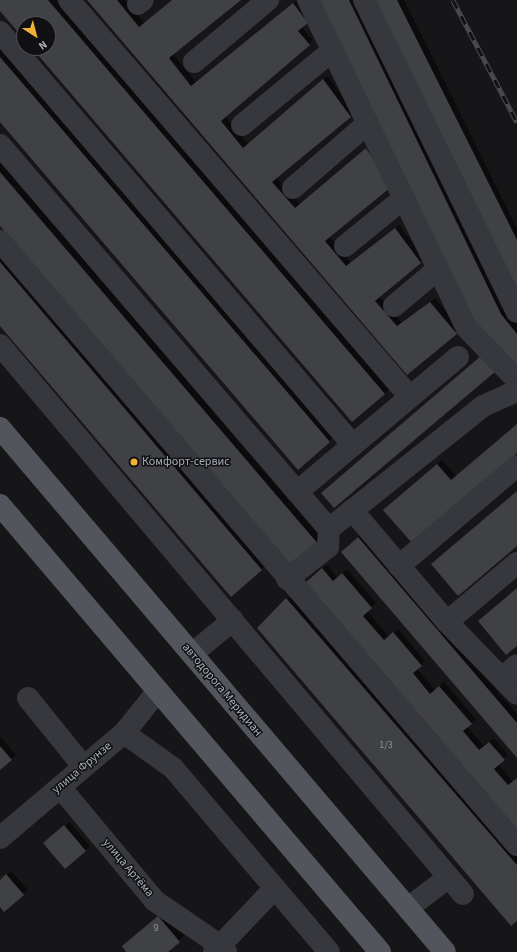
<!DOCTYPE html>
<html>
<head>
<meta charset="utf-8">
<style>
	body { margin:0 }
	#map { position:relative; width:517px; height:952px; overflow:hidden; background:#161618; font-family:"Source Sans 3",sans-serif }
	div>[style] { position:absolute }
	.shadow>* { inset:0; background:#0007 }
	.building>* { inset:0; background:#404145 }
	.minor>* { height:22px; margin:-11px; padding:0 11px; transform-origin:11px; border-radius:11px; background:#37383d }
	.major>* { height:22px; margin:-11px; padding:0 11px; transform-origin:11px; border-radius:11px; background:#53555c }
	.rail>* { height:4.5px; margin-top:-2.25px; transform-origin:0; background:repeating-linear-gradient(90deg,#111113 0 9px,#4a4c52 0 18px); box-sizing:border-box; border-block:1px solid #4a4c52 }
	.dots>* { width:11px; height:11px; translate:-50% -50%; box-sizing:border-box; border:2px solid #111113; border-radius:50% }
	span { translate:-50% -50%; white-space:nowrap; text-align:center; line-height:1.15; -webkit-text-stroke:3px #111113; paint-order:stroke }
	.number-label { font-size:10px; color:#8e929b }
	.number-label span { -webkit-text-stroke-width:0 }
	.poi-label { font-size:12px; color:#a8adb8 }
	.left { translate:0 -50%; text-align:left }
	.street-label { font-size:12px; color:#a8adb8 }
	.north { position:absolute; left:16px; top:16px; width:40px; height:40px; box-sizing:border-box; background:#111113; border:1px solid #4d4f55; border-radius:50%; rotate:144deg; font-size:11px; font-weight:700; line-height:16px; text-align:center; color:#a8adb8 }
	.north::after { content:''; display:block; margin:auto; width:14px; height:18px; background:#f2b134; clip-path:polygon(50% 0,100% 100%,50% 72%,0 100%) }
</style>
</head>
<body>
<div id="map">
	<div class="shadow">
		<div style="clip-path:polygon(0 0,56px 0,389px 389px,385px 393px,352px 421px,33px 48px,48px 48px,48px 24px,24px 24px,24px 37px,0 9px)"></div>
		<div style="clip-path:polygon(89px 0,125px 0,144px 23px,172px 0,240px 0,173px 54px,196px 82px,298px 0,311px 18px,302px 27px,313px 40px,225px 116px,248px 144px,328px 76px,354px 112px,276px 177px,300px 204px,371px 144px,394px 182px,329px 236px,351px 263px,399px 225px,424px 258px,379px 296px,402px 323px,435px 298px,461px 329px,407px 374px)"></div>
		<div style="clip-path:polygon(320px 0,355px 0,505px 310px,517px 324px,517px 375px)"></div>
		<div style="clip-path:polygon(375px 0,404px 0,517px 228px,517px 288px)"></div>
		<div style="clip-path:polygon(0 47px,334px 437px,298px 468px,0 121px)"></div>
		<div style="clip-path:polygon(0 162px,322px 539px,318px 544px,0 225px)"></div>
		<div style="clip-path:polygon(0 253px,266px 565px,231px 596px,0 324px)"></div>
		<div style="clip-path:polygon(517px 425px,517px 452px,412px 542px,389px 505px,442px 460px,456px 476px)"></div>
		<div style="clip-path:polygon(363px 533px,517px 714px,517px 756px,346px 547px)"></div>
		<div style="clip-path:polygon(327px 565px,338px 578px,347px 569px,376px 603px,367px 611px,389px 637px,398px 629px,425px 661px,417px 669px,435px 690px,444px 682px,476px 719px,467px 727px,484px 746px,494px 738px,508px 755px,498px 764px,513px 782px,517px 779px,517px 831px,309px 580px)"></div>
		<div style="clip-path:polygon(291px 595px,517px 856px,517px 920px,258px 628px)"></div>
		<div style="clip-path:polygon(0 736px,16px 755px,0 769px)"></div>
		<div style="clip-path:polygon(69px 822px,90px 846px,65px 868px,49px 839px)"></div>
		<div style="clip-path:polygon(11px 871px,28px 890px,0 906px,0 880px)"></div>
		<div style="clip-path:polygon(168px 908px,188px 932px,166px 952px,128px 952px,123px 946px)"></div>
	</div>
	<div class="building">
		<div style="clip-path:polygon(0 0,48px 0,385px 394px,352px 422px,32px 48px,48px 48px,48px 24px,24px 24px,24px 39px,0 11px)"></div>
		<div style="clip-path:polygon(87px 0,117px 0,139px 27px,172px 0,241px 0,169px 58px,191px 86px,293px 3px,308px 23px,298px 31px,310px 45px,221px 121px,243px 148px,323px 79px,351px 117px,272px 182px,295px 208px,366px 148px,391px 187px,325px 241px,346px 266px,395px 228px,421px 263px,375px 301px,397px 326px,430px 302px,457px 334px,407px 375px)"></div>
		<div style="clip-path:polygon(319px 0,349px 0,501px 314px,517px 334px,517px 377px,477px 327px)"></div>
		<div style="clip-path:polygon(373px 0,397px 0,517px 240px,517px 290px)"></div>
		<div style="clip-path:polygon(0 57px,330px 442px,298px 470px,0 122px)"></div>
		<div style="clip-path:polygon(0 172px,319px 545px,292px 568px,0 226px)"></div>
		<div style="clip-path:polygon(0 262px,262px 570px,231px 597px,0 326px)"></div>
		<div style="clip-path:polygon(482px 355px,496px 371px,334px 508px,321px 493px)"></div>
		<div style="clip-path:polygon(517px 424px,517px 453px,412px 543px,383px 510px,437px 464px,451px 480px)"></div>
		<div style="clip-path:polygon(517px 491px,517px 546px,458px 596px,431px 564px)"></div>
		<div style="clip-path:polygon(358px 537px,517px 723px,517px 758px,341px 552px)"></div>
		<div style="clip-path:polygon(322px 568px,333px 581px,342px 573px,372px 608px,363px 616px,384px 640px,393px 632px,422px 666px,413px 673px,430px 694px,439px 686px,472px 724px,463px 731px,479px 750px,489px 742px,505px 760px,494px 769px,508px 785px,517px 778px,517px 832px,304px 584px)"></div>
		<div style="clip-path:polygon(517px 588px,517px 646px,506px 655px,478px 621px)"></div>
		<div style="clip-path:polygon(286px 598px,517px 865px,517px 921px,511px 926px,257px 628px)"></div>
		<div style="clip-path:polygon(0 746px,12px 760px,0 770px)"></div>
		<div style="clip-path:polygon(64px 825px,86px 851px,65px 869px,43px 843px)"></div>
		<div style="clip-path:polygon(6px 874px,24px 895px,4px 912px,0 907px,0 880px)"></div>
		<div style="clip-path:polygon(158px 916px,180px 942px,168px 952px,126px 952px,122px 946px)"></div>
	</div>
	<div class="minor">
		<div style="left:69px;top:0;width:523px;rotate:49.34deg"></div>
		<div style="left:308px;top:0;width:363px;rotate:64.2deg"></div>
		<div style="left:466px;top:327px;width:74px;rotate:46.1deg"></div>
		<div style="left:364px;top:0;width:347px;rotate:63.9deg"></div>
		<div style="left:138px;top:4px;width:6px;rotate:-39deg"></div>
		<div style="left:0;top:32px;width:543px;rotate:49.48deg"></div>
		<div style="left:194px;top:62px;width:97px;rotate:-40deg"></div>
		<div style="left:242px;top:125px;width:118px;rotate:-39.5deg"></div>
		<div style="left:0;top:145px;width:506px;rotate:49.41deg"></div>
		<div style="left:329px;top:529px;width:197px;rotate:-38.6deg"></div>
		<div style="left:483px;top:406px;width:37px;rotate:-24deg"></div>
		<div style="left:293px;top:188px;width:99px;rotate:-40.9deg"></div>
		<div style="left:0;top:241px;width:795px;rotate:49.44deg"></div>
		<div style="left:345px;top:246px;width:76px;rotate:-39.1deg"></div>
		<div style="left:394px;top:306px;width:57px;rotate:-40.1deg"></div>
		<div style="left:0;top:345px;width:718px;rotate:49.86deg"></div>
		<div style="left:297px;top:492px;width:210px;rotate:-40deg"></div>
		<div style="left:352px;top:510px;width:147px;rotate:49.7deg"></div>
		<div style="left:447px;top:622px;width:100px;rotate:45.8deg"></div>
		<div style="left:399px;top:566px;width:155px;rotate:-40.3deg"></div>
		<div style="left:287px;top:579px;width:52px;rotate:-38deg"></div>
		<div style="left:328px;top:547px;width:18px;rotate:-87deg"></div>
		<div style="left:447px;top:622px;width:92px;rotate:-40.1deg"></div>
		<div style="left:192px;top:654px;width:53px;rotate:-39.7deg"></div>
		<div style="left:502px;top:678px;width:20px;rotate:-41deg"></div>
		<div style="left:28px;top:698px;width:87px;rotate:51deg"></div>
		<div style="left:124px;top:733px;width:60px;rotate:35.5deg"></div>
		<div style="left:173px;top:768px;width:241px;rotate:49.7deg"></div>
		<div style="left:60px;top:787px;width:148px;rotate:50.2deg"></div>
		<div style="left:155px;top:901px;width:80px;rotate:34.3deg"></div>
		<div style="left:221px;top:946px;width:8px;rotate:50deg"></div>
		<div style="left:0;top:838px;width:162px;rotate:-40.3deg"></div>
		<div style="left:124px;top:733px;width:53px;rotate:-51.2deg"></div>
		<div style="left:408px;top:908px;width:51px;rotate:-37.1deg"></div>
		<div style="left:214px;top:952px;width:88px;rotate:-46.4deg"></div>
	</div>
	<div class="major">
		<div style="left:0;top:428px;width:687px;rotate:49.66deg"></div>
		<div style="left:0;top:505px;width:587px;rotate:49.63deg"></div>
	</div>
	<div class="rail">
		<div style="left:453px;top:0;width:138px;rotate:62.3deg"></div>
	</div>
	<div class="dots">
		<div style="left:134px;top:462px;background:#f2b134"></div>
	</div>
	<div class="number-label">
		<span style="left:386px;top:746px">1/3</span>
		<span style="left:156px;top:929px">9</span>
	</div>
	<div class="poi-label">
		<span class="left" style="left:142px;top:462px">Комфорт-сервис</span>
	</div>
	<div class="street-label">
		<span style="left:222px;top:690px;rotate:50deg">автодорога Меридиан</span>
		<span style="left:82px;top:768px;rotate:-40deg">улица Фрунзе</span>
		<span style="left:128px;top:868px;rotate:50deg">улица Артёма</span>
	</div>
	<div class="north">N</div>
</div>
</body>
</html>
